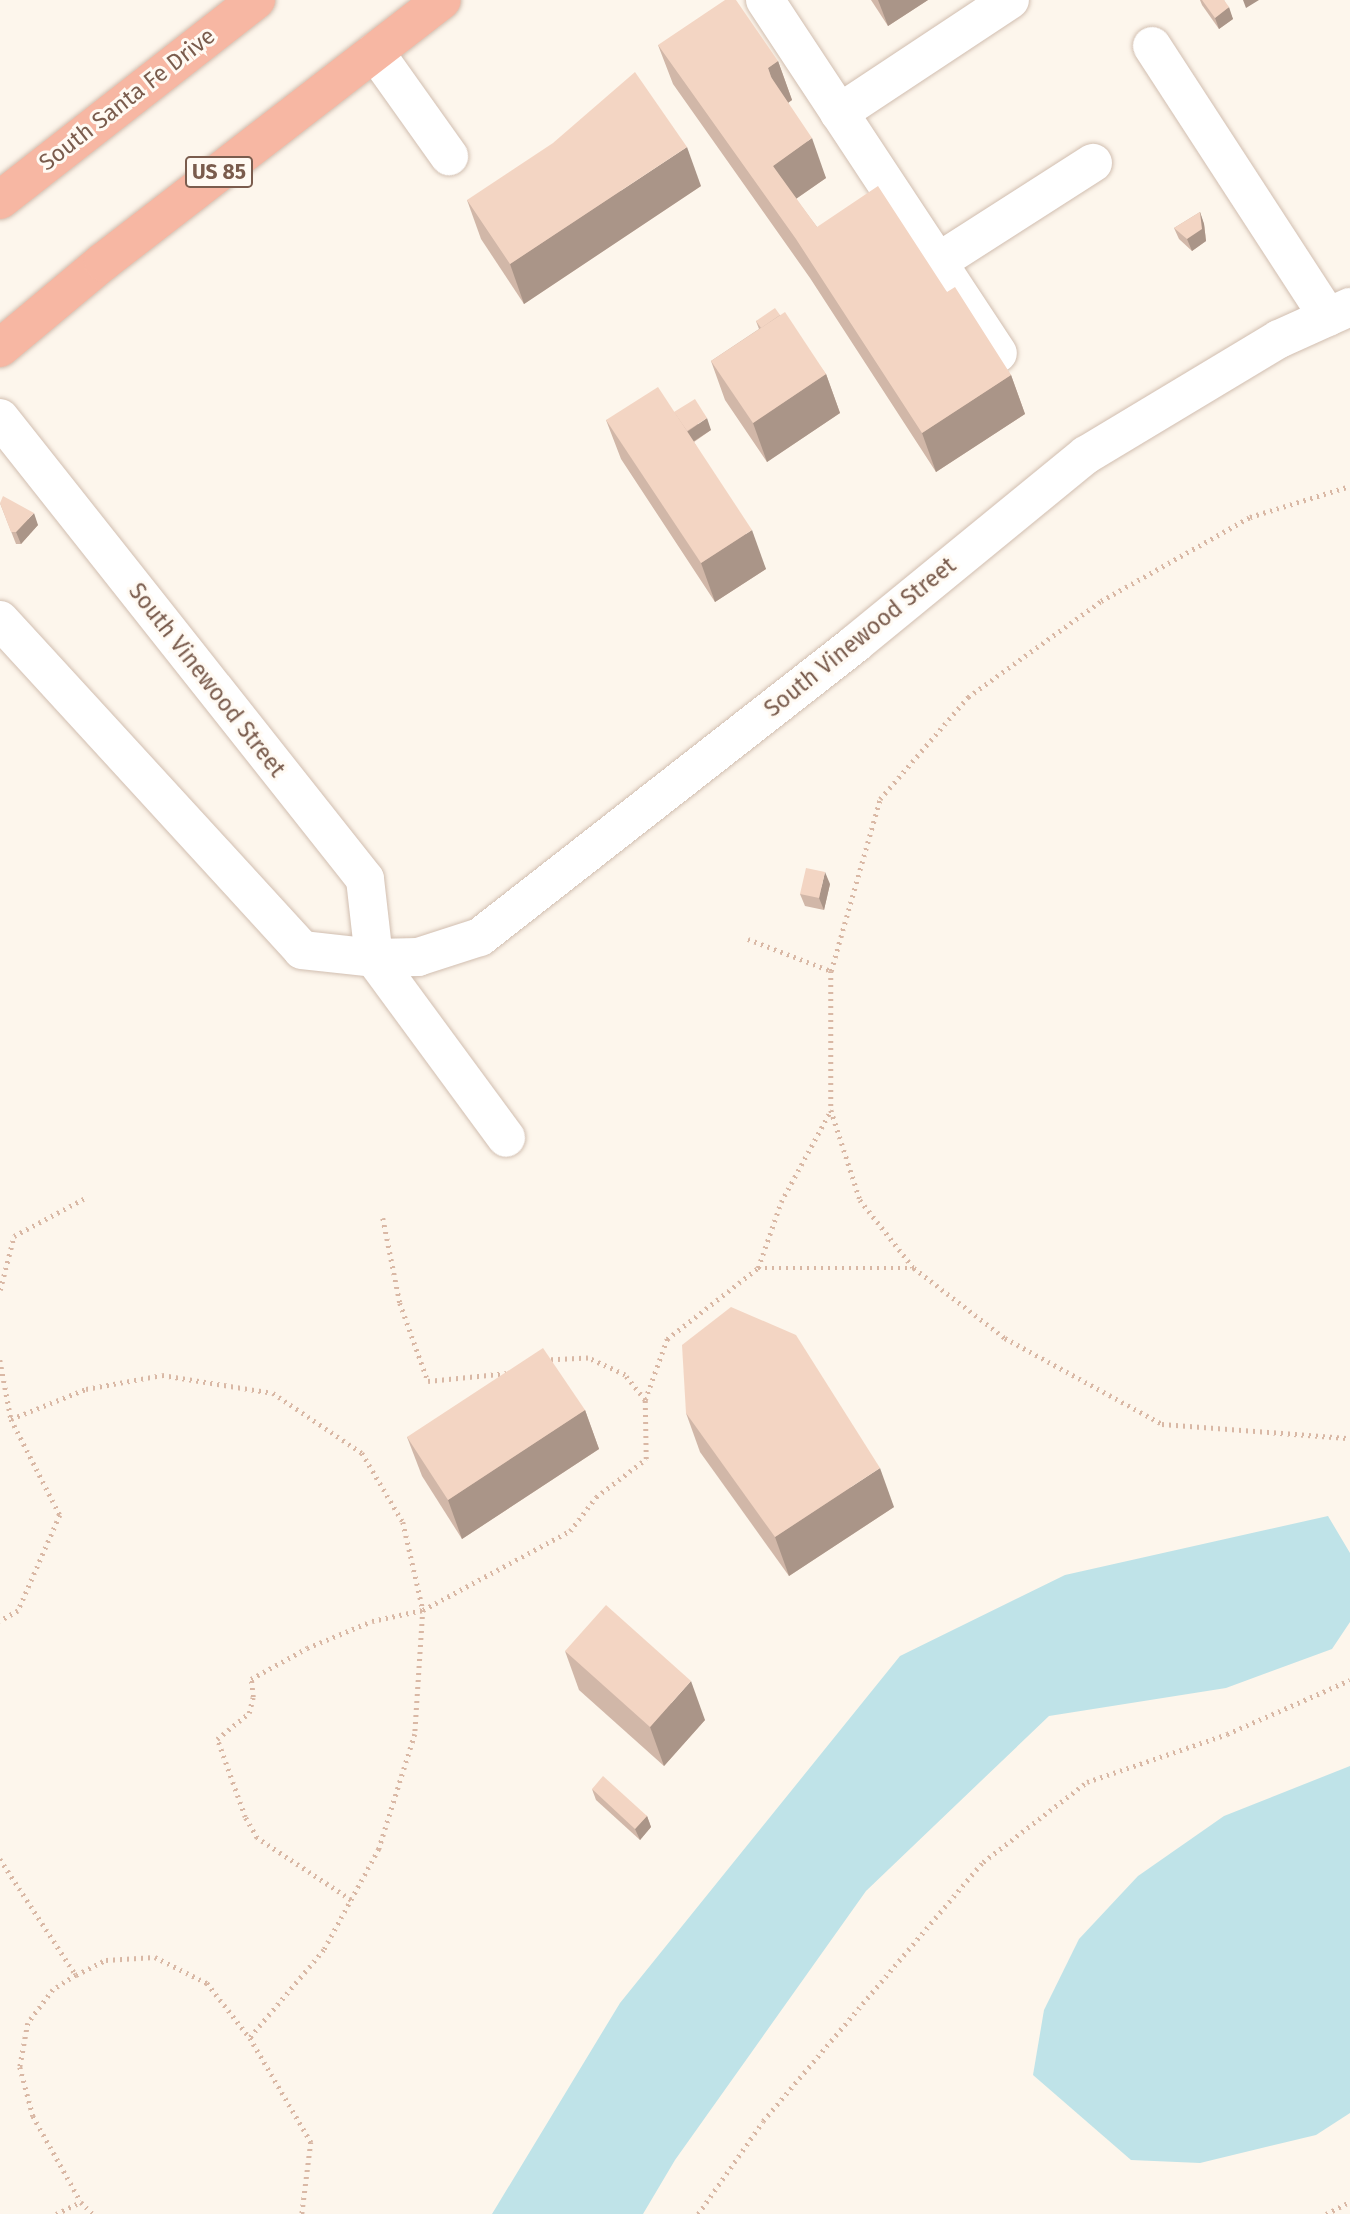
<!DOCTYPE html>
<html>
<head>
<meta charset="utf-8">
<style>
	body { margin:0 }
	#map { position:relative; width:1350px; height:2214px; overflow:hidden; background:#fdf6ec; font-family:"Fira Sans",sans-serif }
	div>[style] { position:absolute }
	.water>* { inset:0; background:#bfe3e8 }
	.path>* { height:4.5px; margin-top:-2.25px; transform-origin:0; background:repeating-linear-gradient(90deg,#d9b8a5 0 2px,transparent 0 7px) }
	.roads { filter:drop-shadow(0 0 2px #d1beb0) drop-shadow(0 0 2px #d1beb0) }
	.minor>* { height:38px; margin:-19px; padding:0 19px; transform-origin:19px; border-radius:19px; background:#fff }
	.highway>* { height:38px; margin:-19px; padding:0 19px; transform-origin:19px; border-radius:19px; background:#f7b7a3 }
	.wall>* { inset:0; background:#d1b7a8 }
	.shaded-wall>* { inset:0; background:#aa9588 }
	.building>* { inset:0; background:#f3d5c3 }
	span { translate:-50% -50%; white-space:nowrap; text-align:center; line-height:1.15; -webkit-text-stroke:6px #fffaf3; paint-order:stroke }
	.shield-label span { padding:2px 5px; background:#fffaf3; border:2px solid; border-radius:5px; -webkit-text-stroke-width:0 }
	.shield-label { font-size:21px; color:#7a5c4d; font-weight:700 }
	.street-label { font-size:23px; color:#7a5c4d }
</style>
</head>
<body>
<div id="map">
	<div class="water">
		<div style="clip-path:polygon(1328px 1516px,1350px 1553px,1350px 1622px,1332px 1649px,1226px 1688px,1049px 1716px,866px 1891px,675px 2160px,643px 2214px,492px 2214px,620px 2003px,900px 1656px,1065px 1575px)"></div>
		<div style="clip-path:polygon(1350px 1766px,1350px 2113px,1316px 2135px,1200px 2163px,1131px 2160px,1033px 2075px,1044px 2010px,1079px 1939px,1138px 1876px,1224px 1816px)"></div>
	</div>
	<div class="path">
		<div style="left:748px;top:939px;width:89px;rotate:21.1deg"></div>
		<div style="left:831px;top:971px;width:179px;rotate:-74.1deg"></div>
		<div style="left:880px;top:799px;width:135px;rotate:-49.2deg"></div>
		<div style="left:968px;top:697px;width:164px;rotate:-35.8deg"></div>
		<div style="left:1101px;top:601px;width:171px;rotate:-29.4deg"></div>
		<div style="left:1250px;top:517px;width:105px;rotate:-17.2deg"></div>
		<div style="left:831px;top:971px;width:139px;rotate:90deg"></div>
		<div style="left:831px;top:1110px;width:95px;rotate:72.1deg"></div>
		<div style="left:860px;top:1200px;width:85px;rotate:51.7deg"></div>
		<div style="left:383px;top:1218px;width:87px;rotate:78.7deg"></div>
		<div style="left:400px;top:1303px;width:83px;rotate:70.3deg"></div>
		<div style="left:428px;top:1381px;width:81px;rotate:-5.6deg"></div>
		<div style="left:758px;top:1268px;width:70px;rotate:-70.8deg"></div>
		<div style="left:781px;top:1202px;width:105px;rotate:-61.5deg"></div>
		<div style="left:0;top:1290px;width:56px;rotate:-75.5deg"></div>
		<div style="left:14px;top:1236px;width:83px;rotate:-28.1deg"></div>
		<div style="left:0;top:1360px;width:60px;rotate:79.4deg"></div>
		<div style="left:11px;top:1419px;width:108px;rotate:63deg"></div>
		<div style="left:60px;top:1515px;width:105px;rotate:113.6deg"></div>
		<div style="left:18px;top:1611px;width:21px;rotate:151deg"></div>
		<div style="left:645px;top:1400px;width:65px;rotate:-70.2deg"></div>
		<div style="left:667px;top:1339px;width:115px;rotate:-38deg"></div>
		<div style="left:758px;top:1268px;width:156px"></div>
		<div style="left:914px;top:1268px;width:115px;rotate:37.6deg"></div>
		<div style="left:1005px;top:1338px;width:179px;rotate:28.7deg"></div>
		<div style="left:1162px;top:1424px;width:189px;rotate:4.3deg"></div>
		<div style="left:11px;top:1419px;width:81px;rotate:-21.8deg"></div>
		<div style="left:86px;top:1389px;width:77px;rotate:-10.4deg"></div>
		<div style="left:162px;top:1375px;width:112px;rotate:9.2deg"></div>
		<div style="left:273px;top:1393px;width:107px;rotate:34deg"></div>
		<div style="left:362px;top:1453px;width:80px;rotate:59.3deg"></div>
		<div style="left:403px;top:1522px;width:90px;rotate:77.2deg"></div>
		<div style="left:423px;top:1610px;width:124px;rotate:93.7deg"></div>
		<div style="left:415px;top:1734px;width:121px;rotate:107.4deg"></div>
		<div style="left:379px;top:1849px;width:115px;rotate:118.6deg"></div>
		<div style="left:324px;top:1950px;width:115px;rotate:130.1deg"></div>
		<div style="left:250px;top:2038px;width:121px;rotate:59.6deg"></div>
		<div style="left:311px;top:2142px;width:73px;rotate:97.1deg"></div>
		<div style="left:0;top:1859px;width:139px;rotate:56.8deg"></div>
		<div style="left:76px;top:1975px;width:34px;rotate:-27deg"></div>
		<div style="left:106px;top:1960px;width:49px;rotate:-3.5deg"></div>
		<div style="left:155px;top:1957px;width:58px;rotate:26.6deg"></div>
		<div style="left:207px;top:1983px;width:70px;rotate:52deg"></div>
		<div style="left:351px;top:1900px;width:113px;rotate:-146.6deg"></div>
		<div style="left:257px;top:1838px;width:24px;rotate:-120deg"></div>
		<div style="left:245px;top:1817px;width:83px;rotate:-109.7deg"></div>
		<div style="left:217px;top:1739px;width:41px;rotate:-39.1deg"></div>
		<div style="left:249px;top:1713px;width:16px;rotate:-76deg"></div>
		<div style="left:253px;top:1697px;width:18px;rotate:-96deg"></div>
		<div style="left:251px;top:1679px;width:64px;rotate:-29deg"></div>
		<div style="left:307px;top:1648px;width:70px;rotate:-22.6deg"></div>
		<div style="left:372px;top:1621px;width:52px;rotate:-12.2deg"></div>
		<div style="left:423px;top:1610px;width:167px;rotate:-28.3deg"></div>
		<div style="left:570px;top:1531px;width:43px;rotate:-52.6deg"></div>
		<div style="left:596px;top:1497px;width:63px;rotate:-37.2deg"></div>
		<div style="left:646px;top:1459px;width:59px;rotate:-91deg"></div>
		<div style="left:645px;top:1400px;width:32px;rotate:-129deg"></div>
		<div style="left:625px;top:1375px;width:41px;rotate:-155.3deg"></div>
		<div style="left:588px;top:1358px;width:41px;rotate:177.2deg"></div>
		<div style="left:76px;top:1975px;width:27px;rotate:147deg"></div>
		<div style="left:53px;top:1990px;width:41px;rotate:127.1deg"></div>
		<div style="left:28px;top:2023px;width:45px;rotate:100.3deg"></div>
		<div style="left:20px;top:2067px;width:51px;rotate:75.1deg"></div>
		<div style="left:33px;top:2116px;width:98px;rotate:60.8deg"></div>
		<div style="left:56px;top:2214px;width:28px;rotate:-26deg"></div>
		<div style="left:81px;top:2202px;width:17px;rotate:45deg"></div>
		<div style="left:698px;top:2214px;width:113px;rotate:-55deg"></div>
		<div style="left:763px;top:2121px;width:340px;rotate:-49.7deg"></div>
		<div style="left:983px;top:1862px;width:131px;rotate:-37.6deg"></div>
		<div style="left:1087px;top:1782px;width:148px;rotate:-18.9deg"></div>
		<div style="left:1227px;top:1734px;width:134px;rotate:-23.7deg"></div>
		<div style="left:1326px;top:2214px;width:27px;rotate:-27deg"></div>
	</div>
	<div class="roads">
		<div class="minor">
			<div style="left:765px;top:0;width:423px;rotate:56.6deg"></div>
			<div style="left:1152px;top:46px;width:323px;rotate:57deg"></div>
			<div style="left:375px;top:52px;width:128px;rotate:54.6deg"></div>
			<div style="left:839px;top:113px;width:205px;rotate:-33.5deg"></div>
			<div style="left:938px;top:262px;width:184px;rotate:-32.6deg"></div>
			<div style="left:0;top:418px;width:588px;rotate:51.63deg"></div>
			<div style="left:365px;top:879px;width:80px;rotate:83.5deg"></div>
			<div style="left:0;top:620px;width:447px;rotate:47.5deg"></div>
			<div style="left:302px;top:950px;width:72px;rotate:6.3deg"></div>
			<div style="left:374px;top:958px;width:44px;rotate:-1.3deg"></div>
			<div style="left:418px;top:957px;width:65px;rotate:-17.9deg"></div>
			<div style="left:480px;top:937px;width:477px;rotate:-38deg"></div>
			<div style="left:856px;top:643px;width:297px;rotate:-39.3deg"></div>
			<div style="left:1086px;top:455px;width:225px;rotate:-31deg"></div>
			<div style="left:1279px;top:339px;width:78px;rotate:-24.3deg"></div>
			<div style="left:374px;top:958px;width:223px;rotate:53.7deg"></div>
		</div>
		<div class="highway">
			<div style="left:0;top:200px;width:325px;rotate:-38deg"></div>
			<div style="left:0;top:348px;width:134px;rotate:-39.9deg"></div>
			<div style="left:103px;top:262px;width:428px;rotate:-37.7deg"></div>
		</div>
	</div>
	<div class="wall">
		<div style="clip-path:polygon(871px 0,928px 0,888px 26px)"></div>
		<div style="clip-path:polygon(1200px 0,1224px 0,1233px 19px,1219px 29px,1202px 5px)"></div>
		<div style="clip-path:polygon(658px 45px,778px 61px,792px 100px,788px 103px,826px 178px,796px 199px,817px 227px,947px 292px,1011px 375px,1025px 414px,936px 472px,810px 278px,673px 84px)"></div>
		<div style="clip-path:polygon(701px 186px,524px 304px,481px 239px,467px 200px)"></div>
		<div style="clip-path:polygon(1200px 212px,1204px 224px,1206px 241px,1192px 251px,1179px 239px,1174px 228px)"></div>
		<div style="clip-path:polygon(780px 315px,826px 374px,840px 413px,767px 462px,725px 400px,711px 361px,759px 329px,756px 321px)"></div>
		<div style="clip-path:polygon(674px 412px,711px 430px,694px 442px,766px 569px,715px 602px,621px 459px,606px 420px)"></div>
		<div style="clip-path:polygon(0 503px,38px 525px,21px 544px,16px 544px)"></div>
		<div style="clip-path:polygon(830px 884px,824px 910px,805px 906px,800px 894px)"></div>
		<div style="clip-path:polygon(585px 1410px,599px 1449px,462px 1539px,422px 1476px,407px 1437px)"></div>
		<div style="clip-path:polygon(686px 1413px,894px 1507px,789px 1576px,700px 1452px)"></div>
		<div style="clip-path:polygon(565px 1651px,705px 1720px,664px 1766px,579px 1690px)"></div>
		<div style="clip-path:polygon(592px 1789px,647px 1816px,651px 1827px,640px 1840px,596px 1800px)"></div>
	</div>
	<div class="shaded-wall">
		<div style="clip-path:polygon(878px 0,928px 0,888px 26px)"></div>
		<div style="clip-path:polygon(1243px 0,1259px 0,1246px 8px)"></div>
		<div style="clip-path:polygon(1229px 7px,1233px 19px,1219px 29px,1215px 18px)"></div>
		<div style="clip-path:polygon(778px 61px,792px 100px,782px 107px,768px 68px)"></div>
		<div style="clip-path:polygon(812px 138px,826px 178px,787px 205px,773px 166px)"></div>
		<div style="clip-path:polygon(687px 147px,701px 186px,524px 304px,510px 264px)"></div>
		<div style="clip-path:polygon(1200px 212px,1204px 224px,1206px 241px,1192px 251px,1187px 239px)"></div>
		<div style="clip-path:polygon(826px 374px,840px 413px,767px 462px,753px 423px)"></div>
		<div style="clip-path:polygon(1011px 375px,1025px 414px,936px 472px,922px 433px)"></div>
		<div style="clip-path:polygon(707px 418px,711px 430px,688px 445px,684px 434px)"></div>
		<div style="clip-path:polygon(34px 513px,38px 525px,21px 544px,16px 532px)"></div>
		<div style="clip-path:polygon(752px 530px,766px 569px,715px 602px,701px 563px)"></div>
		<div style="clip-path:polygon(825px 872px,830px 884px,824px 910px,819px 898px)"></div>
		<div style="clip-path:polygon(585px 1410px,599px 1449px,462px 1539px,448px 1500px)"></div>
		<div style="clip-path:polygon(880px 1468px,894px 1507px,789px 1576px,775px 1537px)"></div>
		<div style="clip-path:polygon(691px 1681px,705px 1720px,664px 1766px,650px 1727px)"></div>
		<div style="clip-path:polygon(647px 1816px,651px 1827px,640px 1840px,635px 1829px)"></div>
	</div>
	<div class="building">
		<div style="clip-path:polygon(725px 0,736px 0,778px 61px,768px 68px,771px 77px,812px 138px,773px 166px,817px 227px,878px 186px,947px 292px,955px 287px,1011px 375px,922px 433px,796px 239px,658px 45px)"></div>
		<div style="clip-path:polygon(1202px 0,1224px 0,1229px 7px,1215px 18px)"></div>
		<div style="clip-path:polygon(635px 72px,687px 147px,510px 264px,467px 200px,553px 143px)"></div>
		<div style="clip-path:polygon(1200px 212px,1202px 229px,1187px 239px,1174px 228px)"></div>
		<div style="clip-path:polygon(775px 308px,780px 315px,761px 328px,756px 321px)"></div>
		<div style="clip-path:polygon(785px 312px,826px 374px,753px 423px,711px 361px)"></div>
		<div style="clip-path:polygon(658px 387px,752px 530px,701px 563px,606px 420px)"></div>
		<div style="clip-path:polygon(695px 399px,707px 418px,687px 431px,674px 412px)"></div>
		<div style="clip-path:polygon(3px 496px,34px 513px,16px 532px,11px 532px,0 503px)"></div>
		<div style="clip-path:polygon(806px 868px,825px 872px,819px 898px,800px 894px)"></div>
		<div style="clip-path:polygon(731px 1307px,796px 1335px,880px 1468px,775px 1537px,686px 1413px,682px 1345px)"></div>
		<div style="clip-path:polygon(543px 1348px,585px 1410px,448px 1500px,407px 1437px)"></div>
		<div style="clip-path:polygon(606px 1605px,691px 1681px,650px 1727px,565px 1651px)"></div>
		<div style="clip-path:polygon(603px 1776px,647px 1816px,635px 1829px,592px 1789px)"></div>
	</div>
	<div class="shield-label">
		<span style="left:219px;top:172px">US 85</span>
	</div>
	<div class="street-label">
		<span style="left:127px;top:99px;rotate:-38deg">South Santa Fe Drive</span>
		<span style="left:860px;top:637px;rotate:-39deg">South Vinewood Street</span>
		<span style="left:207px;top:680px;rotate:52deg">South Vinewood Street</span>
	</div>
</div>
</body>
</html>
